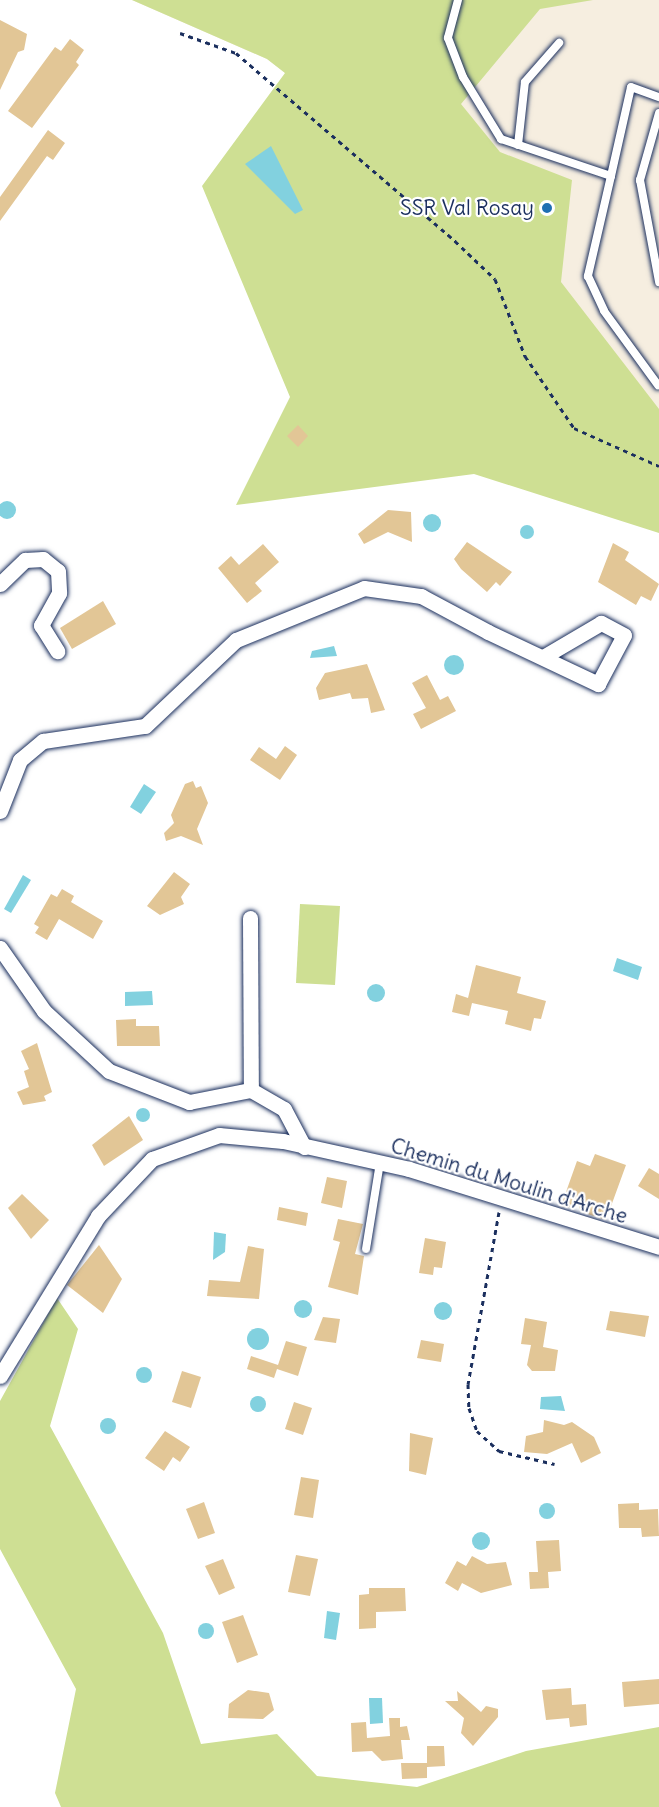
<!DOCTYPE html>
<html>
<head>
<meta charset="utf-8">
<style>
	body { margin:0 }
	#map { position:relative; width:659px; height:1807px; overflow:hidden; background:#fff; font-family:Delius,sans-serif }
	div>[style] { position:absolute }
	.built>* { inset:0; background:#f6eee0 }
	.green>* { inset:0; background:#cedf93 }
	.water>* { inset:0; background:#82d1df }
	.round { border-radius:50% }
	.building>* { inset:0; background:#e2c696 }
	.path>* { height:3px; margin-top:-1.5px; transform-origin:0; background:repeating-linear-gradient(90deg,#1b2f5e 0 4.5px,transparent 0 9px) }
	.roads { filter:drop-shadow(0 0 2px #1b2f5e) drop-shadow(0 0 2px #1b2f5e) }
	.service>* { height:8px; margin:-4px; padding:0 4px; transform-origin:4px; border-radius:4px; background:#fff }
	.minor>* { height:15px; margin:-7.5px; padding:0 7.5px; transform-origin:7.5px; border-radius:7.5px; background:#fff }
	.dots>* { width:16px; height:16px; translate:-50% -50%; box-sizing:border-box; border:3px solid #fff; border-radius:50% }
	span { translate:-50% -50%; white-space:nowrap; text-align:center; line-height:1.15; -webkit-text-stroke:4.5px #fff; paint-order:stroke }
	.poi-label { font-size:21px; color:#1b2f5e }
	.right { translate:-100% -50%; text-align:right }
	.street-label { font-size:21px; color:#1b2f5e }
</style>
</head>
<body>
<div id="map">
	<div class="built">
		<div style="clip-path:polygon(132px 0,659px 0,659px 484px,285px 73px,267px 59px)"></div>
	</div>
	<div class="green">
		<div style="clip-path:polygon(132px 0,593px 0,540px 9px,461px 104px,500px 152px,572px 180px,561px 282px,659px 409px,659px 533px,474px 474px,236px 505px,290px 397px,202px 186px,285px 73px,267px 59px)"></div>
		<div style="clip-path:polygon(300px 904px,340px 906px,335px 985px,296px 983px)"></div>
		<div style="clip-path:polygon(57px 1298px,78px 1329px,50px 1426px,163px 1633px,201px 1744px,277px 1734px,317px 1776px,417px 1787px,526px 1751px,659px 1727px,659px 1807px,61px 1807px,55px 1793px,76px 1689px,0 1549px,0 1401px)"></div>
	</div>
	<div class="water">
		<div style="clip-path:polygon(271px 146px,303px 210px,295px 214px,245px 164px)"></div>
		<div class="round" style="left:-2px;top:501px;width:18px;height:18px"></div>
		<div class="round" style="left:423px;top:514px;width:18px;height:18px"></div>
		<div class="round" style="left:520px;top:525px;width:14px;height:14px"></div>
		<div style="clip-path:polygon(334px 646px,337px 656px,310px 658px,312px 651px)"></div>
		<div class="round" style="left:444px;top:655px;width:20px;height:20px"></div>
		<div style="clip-path:polygon(144px 784px,156px 792px,141px 814px,130px 807px)"></div>
		<div style="clip-path:polygon(23px 875px,31px 880px,11px 913px,4px 909px)"></div>
		<div style="clip-path:polygon(617px 958px,642px 967px,638px 980px,613px 971px)"></div>
		<div class="round" style="left:367px;top:984px;width:18px;height:18px"></div>
		<div style="clip-path:polygon(152px 991px,153px 1005px,125px 1006px,125px 992px)"></div>
		<div class="round" style="left:136px;top:1108px;width:14px;height:14px"></div>
		<div style="clip-path:polygon(214px 1232px,226px 1234px,225px 1252px,213px 1260px)"></div>
		<div class="round" style="left:294px;top:1300px;width:18px;height:18px"></div>
		<div class="round" style="left:434px;top:1302px;width:18px;height:18px"></div>
		<div class="round" style="left:247px;top:1328px;width:22px;height:22px"></div>
		<div class="round" style="left:136px;top:1367px;width:16px;height:16px"></div>
		<div style="clip-path:polygon(561px 1396px,565px 1411px,540px 1409px,541px 1397px)"></div>
		<div class="round" style="left:250px;top:1396px;width:16px;height:16px"></div>
		<div class="round" style="left:100px;top:1418px;width:16px;height:16px"></div>
		<div class="round" style="left:539px;top:1503px;width:16px;height:16px"></div>
		<div class="round" style="left:472px;top:1532px;width:18px;height:18px"></div>
		<div style="clip-path:polygon(327px 1611px,340px 1613px,336px 1640px,324px 1638px)"></div>
		<div class="round" style="left:198px;top:1623px;width:16px;height:16px"></div>
		<div style="clip-path:polygon(369px 1698px,382px 1698px,383px 1723px,370px 1724px)"></div>
	</div>
	<div class="building">
		<div style="clip-path:polygon(0 20px,27px 34px,24px 50px,18px 52px,0 90px)"></div>
		<div style="clip-path:polygon(70px 39px,84px 50px,76px 62px,79px 65px,32px 128px,8px 111px,55px 47px,61px 51px)"></div>
		<div style="clip-path:polygon(48px 130px,65px 143px,53px 160px,47px 156px,0 221px,0 197px)"></div>
		<div style="clip-path:polygon(298px 425px,308px 436px,298px 447px,287px 436px)"></div>
		<div style="clip-path:polygon(388px 510px,411px 512px,412px 542px,388px 532px,364px 544px,358px 534px)"></div>
		<div style="clip-path:polygon(467px 542px,512px 572px,500px 586px,496px 582px,487px 592px,461px 569px,454px 559px)"></div>
		<div style="clip-path:polygon(613px 543px,629px 552px,625px 560px,659px 584px,651px 601px,641px 596px,636px 605px,598px 582px)"></div>
		<div style="clip-path:polygon(263px 544px,279px 562px,255px 583px,262px 591px,247px 603px,218px 568px,231px 556px,239px 565px)"></div>
		<div style="clip-path:polygon(103px 601px,116px 624px,72px 649px,60px 628px)"></div>
		<div style="clip-path:polygon(367px 664px,385px 710px,371px 713px,368px 698px,352px 699px,350px 693px,319px 700px,316px 688px,325px 673px)"></div>
		<div style="clip-path:polygon(427px 675px,440px 700px,448px 696px,456px 711px,421px 729px,413px 714px,426px 708px,412px 683px)"></div>
		<div style="clip-path:polygon(285px 746px,297px 755px,280px 780px,250px 760px,259px 747px,276px 759px)"></div>
		<div style="clip-path:polygon(193px 781px,196px 788px,201px 786px,208px 803px,197px 829px,203px 845px,181px 836px,166px 841px,164px 833px,174px 823px,171px 815px,185px 784px)"></div>
		<div style="clip-path:polygon(174px 872px,190px 884px,181px 897px,184px 904px,160px 915px,147px 906px)"></div>
		<div style="clip-path:polygon(62px 889px,74px 896px,71px 902px,103px 921px,93px 939px,59px 919px,47px 940px,35px 933px,39px 927px,34px 924px,51px 894px,57px 897px)"></div>
		<div style="clip-path:polygon(476px 965px,521px 977px,517px 993px,546px 1001px,541px 1019px,534px 1018px,531px 1031px,505px 1024px,508px 1011px,472px 1003px,469px 1016px,452px 1012px,456px 994px,468px 998px)"></div>
		<div style="clip-path:polygon(136px 1019px,136px 1026px,159px 1026px,160px 1046px,117px 1046px,116px 1020px)"></div>
		<div style="clip-path:polygon(37px 1043px,52px 1092px,44px 1096px,46px 1101px,23px 1105px,17px 1092px,29px 1087px,24px 1071px,29px 1069px,21px 1051px)"></div>
		<div style="clip-path:polygon(129px 1116px,143px 1140px,104px 1166px,92px 1145px)"></div>
		<div style="clip-path:polygon(595px 1154px,626px 1165px,606px 1220px,581px 1212px,577px 1201px,568px 1208px,561px 1206px,577px 1161px,590px 1166px)"></div>
		<div style="clip-path:polygon(649px 1168px,659px 1174px,659px 1199px,638px 1186px)"></div>
		<div style="clip-path:polygon(327px 1177px,347px 1181px,342px 1208px,321px 1203px)"></div>
		<div style="clip-path:polygon(22px 1194px,49px 1220px,31px 1239px,8px 1208px)"></div>
		<div style="clip-path:polygon(279px 1207px,308px 1213px,306px 1226px,277px 1220px)"></div>
		<div style="clip-path:polygon(338px 1219px,363px 1224px,355px 1254px,364px 1256px,358px 1295px,328px 1287px,340px 1242px,333px 1240px)"></div>
		<div style="clip-path:polygon(425px 1238px,446px 1242px,442px 1268px,434px 1267px,433px 1275px,419px 1273px)"></div>
		<div style="clip-path:polygon(99px 1245px,122px 1279px,103px 1313px,67px 1285px)"></div>
		<div style="clip-path:polygon(248px 1246px,264px 1249px,259px 1299px,207px 1296px,209px 1280px,240px 1282px)"></div>
		<div style="clip-path:polygon(610px 1311px,649px 1316px,645px 1337px,606px 1330px)"></div>
		<div style="clip-path:polygon(323px 1317px,340px 1319px,336px 1343px,314px 1340px)"></div>
		<div style="clip-path:polygon(525px 1318px,547px 1322px,543px 1347px,558px 1350px,555px 1371px,532px 1371px,527px 1365px,531px 1345px,521px 1344px)"></div>
		<div style="clip-path:polygon(421px 1340px,444px 1344px,441px 1362px,417px 1358px)"></div>
		<div style="clip-path:polygon(286px 1341px,307px 1347px,298px 1376px,277px 1369px,274px 1378px,247px 1369px,251px 1356px,278px 1365px)"></div>
		<div style="clip-path:polygon(182px 1371px,201px 1377px,191px 1408px,172px 1402px)"></div>
		<div style="clip-path:polygon(294px 1402px,312px 1408px,303px 1435px,285px 1429px)"></div>
		<div style="clip-path:polygon(544px 1420px,564px 1425px,572px 1422px,594px 1437px,601px 1453px,581px 1463px,572px 1443px,547px 1454px,524px 1452px,526px 1436px,543px 1432px)"></div>
		<div style="clip-path:polygon(165px 1431px,190px 1447px,180px 1462px,173px 1457px,164px 1471px,145px 1458px)"></div>
		<div style="clip-path:polygon(410px 1433px,433px 1438px,426px 1475px,409px 1471px)"></div>
		<div style="clip-path:polygon(301px 1477px,319px 1480px,313px 1518px,294px 1515px)"></div>
		<div style="clip-path:polygon(204px 1502px,215px 1533px,198px 1539px,186px 1509px)"></div>
		<div style="clip-path:polygon(639px 1503px,639px 1510px,658px 1509px,659px 1536px,642px 1537px,641px 1528px,619px 1528px,618px 1504px)"></div>
		<div style="clip-path:polygon(559px 1540px,561px 1571px,548px 1572px,549px 1588px,530px 1589px,529px 1572px,538px 1572px,536px 1541px)"></div>
		<div style="clip-path:polygon(296px 1555px,318px 1559px,310px 1596px,288px 1592px)"></div>
		<div style="clip-path:polygon(472px 1556px,487px 1564px,506px 1562px,512px 1585px,481px 1593px,462px 1583px,458px 1591px,445px 1583px,457px 1561px,466px 1566px)"></div>
		<div style="clip-path:polygon(223px 1559px,235px 1588px,219px 1595px,205px 1566px)"></div>
		<div style="clip-path:polygon(369px 1588px,405px 1588px,406px 1611px,376px 1612px,376px 1628px,359px 1629px,359px 1595px,369px 1594px)"></div>
		<div style="clip-path:polygon(243px 1615px,258px 1655px,237px 1663px,222px 1622px)"></div>
		<div style="clip-path:polygon(659px 1679px,659px 1704px,624px 1707px,622px 1682px)"></div>
		<div style="clip-path:polygon(571px 1688px,572px 1705px,586px 1704px,587px 1725px,570px 1727px,569px 1718px,546px 1720px,542px 1690px)"></div>
		<div style="clip-path:polygon(248px 1690px,269px 1693px,274px 1710px,263px 1719px,228px 1718px,229px 1704px)"></div>
		<div style="clip-path:polygon(457px 1691px,481px 1712px,486px 1706px,498px 1709px,498px 1717px,473px 1746px,461px 1733px,464px 1718px,445px 1701px,458px 1701px)"></div>
		<div style="clip-path:polygon(389px 1718px,400px 1718px,400px 1727px,407px 1726px,410px 1740px,401px 1740px,403px 1759px,382px 1761px,372px 1751px,352px 1752px,351px 1723px,366px 1722px,367px 1738px,390px 1736px)"></div>
		<div style="clip-path:polygon(427px 1746px,444px 1746px,445px 1766px,427px 1767px,427px 1778px,402px 1779px,401px 1763px,427px 1763px)"></div>
	</div>
	<div class="path">
		<div style="left:180px;top:33px;width:59px;rotate:19.7deg"></div>
		<div style="left:236px;top:53px;width:289px;rotate:40.6deg"></div>
		<div style="left:455px;top:241px;width:55px;rotate:43.5deg"></div>
		<div style="left:495px;top:279px;width:83px;rotate:68.7deg"></div>
		<div style="left:525px;top:356px;width:87px;rotate:55.8deg"></div>
		<div style="left:574px;top:428px;width:93px;rotate:24.1deg"></div>
		<div style="left:499px;top:1212px;width:175px;rotate:100.2deg"></div>
		<div style="left:468px;top:1384px;width:24px;rotate:88deg"></div>
		<div style="left:469px;top:1408px;width:24px;rotate:71deg"></div>
		<div style="left:477px;top:1431px;width:30px;rotate:42deg"></div>
		<div style="left:499px;top:1451px;width:57px;rotate:13.1deg"></div>
	</div>
	<div class="roads">
		<div class="service">
			<div style="left:458px;top:0;width:39px;rotate:105deg"></div>
			<div style="left:448px;top:38px;width:42px;rotate:69deg"></div>
			<div style="left:463px;top:77px;width:73px;rotate:58.5deg"></div>
			<div style="left:501px;top:139px;width:116px;rotate:18.6deg"></div>
			<div style="left:611px;top:176px;width:91px;rotate:-77.3deg"></div>
			<div style="left:631px;top:87px;width:30px;rotate:20deg"></div>
			<div style="left:659px;top:113px;width:70px;rotate:105.8deg"></div>
			<div style="left:640px;top:180px;width:104px;rotate:79.4deg"></div>
			<div style="left:518px;top:145px;width:63px;rotate:-83.7deg"></div>
			<div style="left:525px;top:82px;width:52px;rotate:-48.9deg"></div>
			<div style="left:611px;top:176px;width:103px;rotate:103deg"></div>
			<div style="left:588px;top:276px;width:38px;rotate:65deg"></div>
			<div style="left:604px;top:311px;width:92px;rotate:53.9deg"></div>
			<div style="left:366px;top:1249px;width:87px;rotate:-80.8deg"></div>
		</div>
		<div class="minor">
			<div style="left:0;top:584px;width:35px;rotate:-44deg"></div>
			<div style="left:25px;top:560px;width:18px;rotate:-3deg"></div>
			<div style="left:43px;top:559px;width:19px;rotate:39deg"></div>
			<div style="left:58px;top:571px;width:22px;rotate:87deg"></div>
			<div style="left:59px;top:593px;width:37px;rotate:119deg"></div>
			<div style="left:41px;top:625px;width:31px;rotate:58deg"></div>
			<div style="left:0;top:811px;width:55px;rotate:-68.6deg"></div>
			<div style="left:20px;top:760px;width:30px;rotate:-40deg"></div>
			<div style="left:43px;top:741px;width:103px;rotate:-8.4deg"></div>
			<div style="left:145px;top:726px;width:125px;rotate:-43.4deg"></div>
			<div style="left:236px;top:640px;width:138px;rotate:-22.1deg"></div>
			<div style="left:364px;top:588px;width:58px;rotate:8deg"></div>
			<div style="left:421px;top:596px;width:76px;rotate:28.2deg"></div>
			<div style="left:488px;top:632px;width:122px;rotate:25.3deg"></div>
			<div style="left:598px;top:684px;width:55px;rotate:-62deg"></div>
			<div style="left:624px;top:635px;width:26px;rotate:-152deg"></div>
			<div style="left:601px;top:623px;width:67px;rotate:149.6deg"></div>
			<div style="left:250px;top:918px;width:172px;rotate:89.7deg"></div>
			<div style="left:0;top:948px;width:77px;rotate:55.1deg"></div>
			<div style="left:44px;top:1011px;width:88px;rotate:42.7deg"></div>
			<div style="left:109px;top:1071px;width:86px;rotate:21.2deg"></div>
			<div style="left:189px;top:1102px;width:63px;rotate:-11deg"></div>
			<div style="left:251px;top:1090px;width:38px;rotate:30deg"></div>
			<div style="left:284px;top:1109px;width:43px;rotate:62.2deg"></div>
			<div style="left:0;top:1376px;width:188px;rotate:-58.5deg"></div>
			<div style="left:98px;top:1216px;width:79px;rotate:-46.5deg"></div>
			<div style="left:152px;top:1159px;width:71px;rotate:-19.7deg"></div>
			<div style="left:219px;top:1135px;width:64px;rotate:5.4deg"></div>
			<div style="left:283px;top:1141px;width:129px;rotate:12.5deg"></div>
			<div style="left:409px;top:1169px;width:262px;rotate:17.3deg"></div>
		</div>
	</div>
	<div class="dots">
		<div style="left:547px;top:208px;background:#1f6fb2"></div>
	</div>
	<div class="poi-label">
		<span class="right" style="left:534px;top:208px">SSR Val Rosay</span>
	</div>
	<div class="street-label">
		<span style="left:509px;top:1181px;rotate:17deg">Chemin du Moulin d'Arche</span>
	</div>
</div>
</body>
</html>
